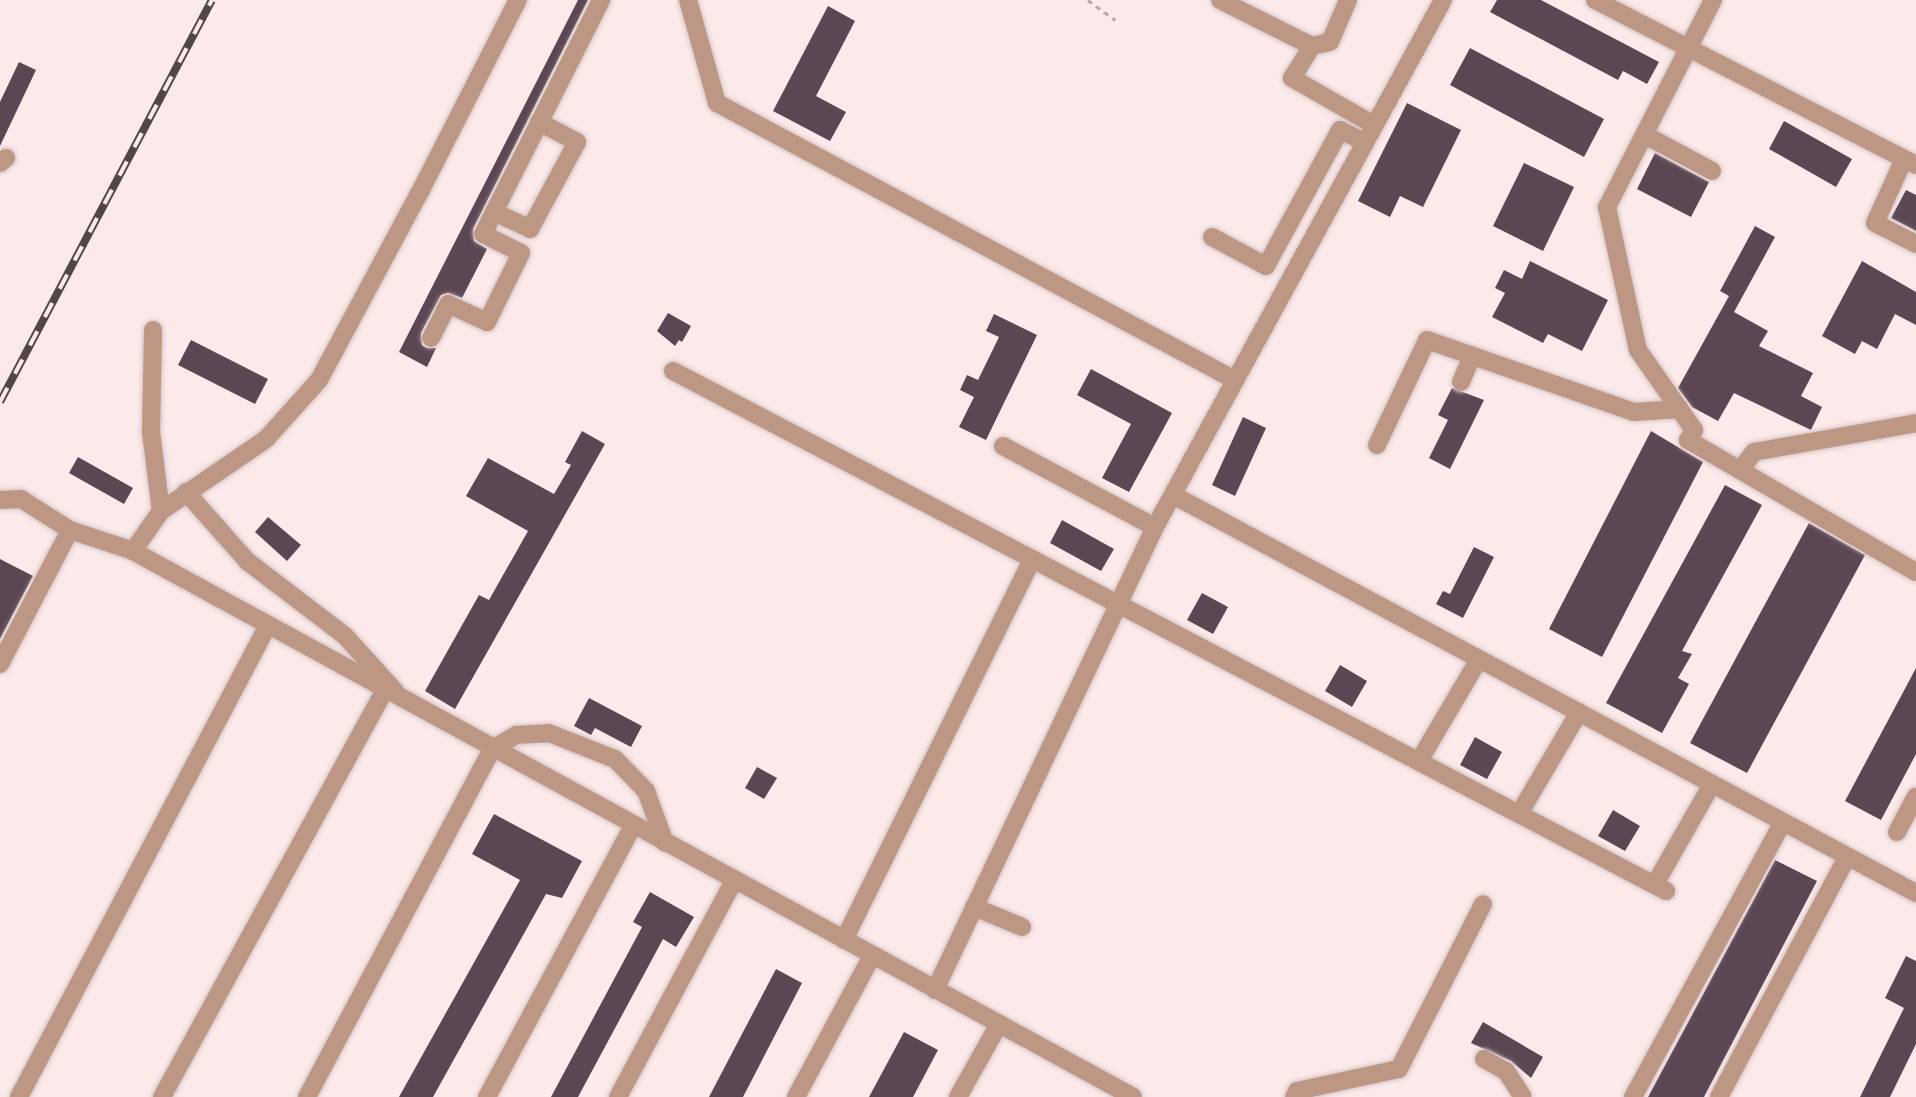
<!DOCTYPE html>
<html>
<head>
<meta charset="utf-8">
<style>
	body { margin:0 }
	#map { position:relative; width:1916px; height:1097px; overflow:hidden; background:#fceaeb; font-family:Roboto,sans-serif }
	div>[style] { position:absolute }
	.building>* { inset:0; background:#5b4754 }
	.path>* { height:2.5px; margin-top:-1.25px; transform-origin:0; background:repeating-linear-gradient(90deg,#b7a8a9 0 5px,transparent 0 10px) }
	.roads { filter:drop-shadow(0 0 2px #d5c5c6) drop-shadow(0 0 2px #d5c5c6) }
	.minor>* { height:18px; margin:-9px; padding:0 9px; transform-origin:9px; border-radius:9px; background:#bd9684 }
	.rail>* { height:8px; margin-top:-4px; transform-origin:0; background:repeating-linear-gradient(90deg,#fceaeb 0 16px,#524747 0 32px); box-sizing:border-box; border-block:2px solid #524747 }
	span { translate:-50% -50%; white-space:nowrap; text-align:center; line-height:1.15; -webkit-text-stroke:7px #fceaeb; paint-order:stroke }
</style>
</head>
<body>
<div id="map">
	<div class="building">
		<div style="clip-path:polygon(578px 0,588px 0,473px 229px,474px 241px,487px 249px,462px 298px,448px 293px,441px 295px,421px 333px,422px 345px,427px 348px,436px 348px,427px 367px,399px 352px)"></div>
		<div style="clip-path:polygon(1497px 0,1541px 0,1659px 62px,1647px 84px,1623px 71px,1618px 80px,1490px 12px)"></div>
		<div style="clip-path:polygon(828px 6px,855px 21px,816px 96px,846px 112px,830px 141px,773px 111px)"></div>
		<div style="clip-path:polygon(1470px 48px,1604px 119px,1584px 157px,1450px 85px)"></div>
		<div style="clip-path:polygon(19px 62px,36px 70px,0 146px,0 102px)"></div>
		<div style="clip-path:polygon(1407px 103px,1461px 130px,1423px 207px,1400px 196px,1390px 217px,1358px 201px)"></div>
		<div style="clip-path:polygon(1784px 121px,1852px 159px,1836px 187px,1769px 149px)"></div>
		<div style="clip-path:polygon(1655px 153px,1709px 182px,1691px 217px,1637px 189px)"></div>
		<div style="clip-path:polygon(1524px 163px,1574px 187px,1543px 251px,1493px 226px)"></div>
		<div style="clip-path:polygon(1906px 190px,1916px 195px,1916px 231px,1891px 218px)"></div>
		<div style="clip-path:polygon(1755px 226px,1775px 237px,1734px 312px,1768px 331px,1759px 346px,1813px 373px,1801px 396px,1822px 407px,1811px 430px,1734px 393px,1718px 421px,1692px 407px,1678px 388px,1729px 296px,1720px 291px)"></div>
		<div style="clip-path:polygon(1530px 261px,1608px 300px,1582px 351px,1548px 334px,1543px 343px,1492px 317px,1505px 293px,1495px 288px,1504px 270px,1522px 279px)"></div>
		<div style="clip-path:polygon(1862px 261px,1916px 292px,1916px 325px,1895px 314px,1877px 349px,1862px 341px,1855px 354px,1822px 336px)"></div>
		<div style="clip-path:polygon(668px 313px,691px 326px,682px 342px,679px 340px,675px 346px,657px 331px)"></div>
		<div style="clip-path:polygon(994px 314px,1037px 335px,986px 440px,959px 427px,974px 397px,960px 390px,967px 375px,978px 380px,999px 337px,986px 331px)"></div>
		<div style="clip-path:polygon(191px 340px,268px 379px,255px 404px,178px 365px)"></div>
		<div style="clip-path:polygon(1091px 369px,1172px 413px,1129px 492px,1102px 478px,1131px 424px,1077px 395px)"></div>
		<div style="clip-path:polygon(1452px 388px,1484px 400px,1450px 469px,1429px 458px,1448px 420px,1438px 415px)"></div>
		<div style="clip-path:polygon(1243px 417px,1266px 428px,1235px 496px,1212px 485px)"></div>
		<div style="clip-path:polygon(582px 431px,605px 444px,455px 709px,425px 691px,479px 595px,489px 600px,528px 531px,466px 496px,488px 458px,554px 494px,571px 465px,565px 462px)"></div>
		<div style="clip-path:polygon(1651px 431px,1703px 462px,1602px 657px,1549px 629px)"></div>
		<div style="clip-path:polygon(78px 457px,133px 488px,124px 504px,69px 473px)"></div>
		<div style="clip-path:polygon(1725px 485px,1762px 505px,1682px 651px,1692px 654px,1678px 678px,1689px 684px,1662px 733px,1606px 703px)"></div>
		<div style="clip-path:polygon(268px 517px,301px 545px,287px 561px,255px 532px)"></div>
		<div style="clip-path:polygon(1062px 520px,1114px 549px,1101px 571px,1050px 543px)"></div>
		<div style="clip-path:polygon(1809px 523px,1865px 555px,1747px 773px,1690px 743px)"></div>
		<div style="clip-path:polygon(1474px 547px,1494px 557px,1463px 618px,1436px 604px,1443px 591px,1450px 594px)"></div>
		<div style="clip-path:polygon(0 559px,33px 576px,0 639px)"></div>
		<div style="clip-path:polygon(1202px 593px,1228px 607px,1213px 634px,1187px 620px)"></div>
		<div style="clip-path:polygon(1340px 665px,1367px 681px,1352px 707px,1325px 691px)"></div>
		<div style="clip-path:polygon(1916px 668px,1916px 754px,1881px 820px,1845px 801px)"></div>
		<div style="clip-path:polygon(589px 698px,642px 726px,631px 747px,595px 728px,591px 735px,574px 726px)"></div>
		<div style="clip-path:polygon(1475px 737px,1502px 752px,1487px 779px,1460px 765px)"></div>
		<div style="clip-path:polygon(757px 767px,777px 778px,764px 799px,745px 788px)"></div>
		<div style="clip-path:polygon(1613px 810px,1640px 826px,1625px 851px,1598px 836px)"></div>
		<div style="clip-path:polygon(494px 814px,582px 861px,562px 898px,546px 894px,433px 1097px,399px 1097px,520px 880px,472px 854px)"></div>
		<div style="clip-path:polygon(1775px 860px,1817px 881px,1704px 1097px,1648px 1097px)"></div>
		<div style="clip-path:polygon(650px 892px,694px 917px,676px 947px,663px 939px,578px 1097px,551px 1097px,642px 927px,633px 922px)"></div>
		<div style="clip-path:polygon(1906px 956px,1916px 961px,1916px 1044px,1890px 1097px,1860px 1097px,1904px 1008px,1885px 998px)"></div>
		<div style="clip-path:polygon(776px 969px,802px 983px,743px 1097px,709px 1097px)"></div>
		<div style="clip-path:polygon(1483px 1022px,1543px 1057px,1531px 1078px,1511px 1061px,1471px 1043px)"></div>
		<div style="clip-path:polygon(904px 1032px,938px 1050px,913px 1097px,869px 1097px)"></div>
	</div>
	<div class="path">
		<div style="left:1088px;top:0;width:34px;rotate:36deg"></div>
	</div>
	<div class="roads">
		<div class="minor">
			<div style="left:688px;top:0;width:107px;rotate:74.3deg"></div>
			<div style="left:717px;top:103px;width:587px;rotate:28.14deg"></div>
			<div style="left:1220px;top:0;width:103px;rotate:26.6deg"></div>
			<div style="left:1312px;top:46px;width:18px;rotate:-13deg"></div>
			<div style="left:1330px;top:42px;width:46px;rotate:-66.8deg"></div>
			<div style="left:1595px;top:0;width:361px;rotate:27.2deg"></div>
			<div style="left:1713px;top:0;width:233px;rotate:117.1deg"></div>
			<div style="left:1607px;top:207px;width:146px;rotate:77.8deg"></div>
			<div style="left:1638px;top:350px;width:98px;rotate:55deg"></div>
			<div style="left:1694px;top:430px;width:12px;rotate:121deg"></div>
			<div style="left:1688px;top:440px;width:263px;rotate:30.1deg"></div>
			<div style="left:1312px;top:46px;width:38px;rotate:122deg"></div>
			<div style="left:1292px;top:78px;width:95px;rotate:29.8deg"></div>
			<div style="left:1645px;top:135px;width:76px;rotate:28.2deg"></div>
			<div style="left:1904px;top:159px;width:70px;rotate:114.4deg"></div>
			<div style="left:1875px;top:223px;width:46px;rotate:27.1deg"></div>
			<div style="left:0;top:163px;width:8px;rotate:-40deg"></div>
			<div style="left:494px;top:212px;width:40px;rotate:25deg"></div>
			<div style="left:530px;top:229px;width:99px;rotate:-61.6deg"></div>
			<div style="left:577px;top:142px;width:43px;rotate:-152.2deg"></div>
			<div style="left:1212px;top:237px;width:61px;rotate:28.2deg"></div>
			<div style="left:1266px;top:266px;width:155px;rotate:-61.4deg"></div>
			<div style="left:1340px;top:130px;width:28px;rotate:26deg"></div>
			<div style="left:153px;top:330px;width:102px;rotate:91.1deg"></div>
			<div style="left:151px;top:432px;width:80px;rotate:82.8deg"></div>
			<div style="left:431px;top:338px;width:38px;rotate:-63deg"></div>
			<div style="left:448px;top:304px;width:43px;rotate:24.8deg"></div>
			<div style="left:487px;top:322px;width:77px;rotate:-63.8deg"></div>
			<div style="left:521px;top:253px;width:42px;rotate:-153.4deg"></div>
			<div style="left:483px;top:234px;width:262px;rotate:-63.2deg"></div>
			<div style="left:673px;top:371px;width:1121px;rotate:27.64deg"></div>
			<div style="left:1461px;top:382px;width:28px;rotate:-67deg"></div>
			<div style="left:1377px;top:445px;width:116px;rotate:-64.5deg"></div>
			<div style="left:1427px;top:340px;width:219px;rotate:19.2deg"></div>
			<div style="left:1634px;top:412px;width:46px;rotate:-3.7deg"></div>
			<div style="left:1003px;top:446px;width:172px;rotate:28.1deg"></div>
			<div style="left:1740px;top:470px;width:23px;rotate:-52deg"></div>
			<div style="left:1754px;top:452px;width:165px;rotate:-10.1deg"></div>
			<div style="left:186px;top:492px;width:92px;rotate:48.5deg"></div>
			<div style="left:247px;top:561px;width:123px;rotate:37.4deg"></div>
			<div style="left:345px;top:636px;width:74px;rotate:47.7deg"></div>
			<div style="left:1173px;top:495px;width:843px;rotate:28.18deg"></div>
			<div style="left:0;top:500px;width:21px;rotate:-3deg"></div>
			<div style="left:21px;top:499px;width:58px;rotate:32.3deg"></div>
			<div style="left:133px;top:551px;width:49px;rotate:-55deg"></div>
			<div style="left:161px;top:511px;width:127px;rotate:-34.4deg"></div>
			<div style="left:266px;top:439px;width:79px;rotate:-48.1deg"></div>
			<div style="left:319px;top:380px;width:213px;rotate:-61.8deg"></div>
			<div style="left:420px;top:192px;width:216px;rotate:-63deg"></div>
			<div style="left:0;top:664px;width:151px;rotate:-62.4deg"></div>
			<div style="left:70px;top:530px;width:66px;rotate:18.4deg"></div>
			<div style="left:133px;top:551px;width:1139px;rotate:28.63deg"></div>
			<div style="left:1419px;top:761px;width:118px;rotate:-59.5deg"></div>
			<div style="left:1519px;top:814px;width:118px;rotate:-59.5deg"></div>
			<div style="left:1897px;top:832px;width:40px;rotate:-62deg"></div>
			<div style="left:1655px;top:884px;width:115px;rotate:-60.3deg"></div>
			<div style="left:974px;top:907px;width:52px;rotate:22.6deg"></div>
			<div style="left:844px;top:940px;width:425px;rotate:-63.7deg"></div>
			<div style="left:935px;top:990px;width:513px;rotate:-64.58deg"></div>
			<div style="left:1155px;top:527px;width:601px;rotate:-61.34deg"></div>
			<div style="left:1484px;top:1059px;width:25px;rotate:29deg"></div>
			<div style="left:1506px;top:1071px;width:30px;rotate:57deg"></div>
			<div style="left:19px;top:1097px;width:531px;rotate:-62.18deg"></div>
			<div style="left:162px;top:1097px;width:463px;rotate:-61.3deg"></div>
			<div style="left:307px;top:1097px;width:394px;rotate:-62deg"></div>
			<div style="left:492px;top:749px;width:28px;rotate:-30deg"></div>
			<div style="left:516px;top:735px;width:33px;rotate:-3deg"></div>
			<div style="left:549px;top:733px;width:71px;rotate:21.5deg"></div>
			<div style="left:615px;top:759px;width:45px;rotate:45.9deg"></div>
			<div style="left:646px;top:791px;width:55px;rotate:69.9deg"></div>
			<div style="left:487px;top:1097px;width:308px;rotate:-61.7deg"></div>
			<div style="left:618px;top:1097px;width:245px;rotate:-61.8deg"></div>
			<div style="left:796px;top:1097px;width:160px;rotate:-61.7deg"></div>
			<div style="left:958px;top:1097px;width:84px;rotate:-60.7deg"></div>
			<div style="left:1294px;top:1097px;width:7px;rotate:-63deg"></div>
			<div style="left:1297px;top:1091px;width:104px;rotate:-12.2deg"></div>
			<div style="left:1399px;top:1069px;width:185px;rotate:-63deg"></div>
			<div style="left:1633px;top:1097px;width:313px;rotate:-61.4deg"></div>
			<div style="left:1719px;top:1097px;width:272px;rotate:-61.9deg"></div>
		</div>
	</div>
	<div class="rail">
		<div style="left:0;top:402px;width:454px;rotate:-62.2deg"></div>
	</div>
</div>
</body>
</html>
